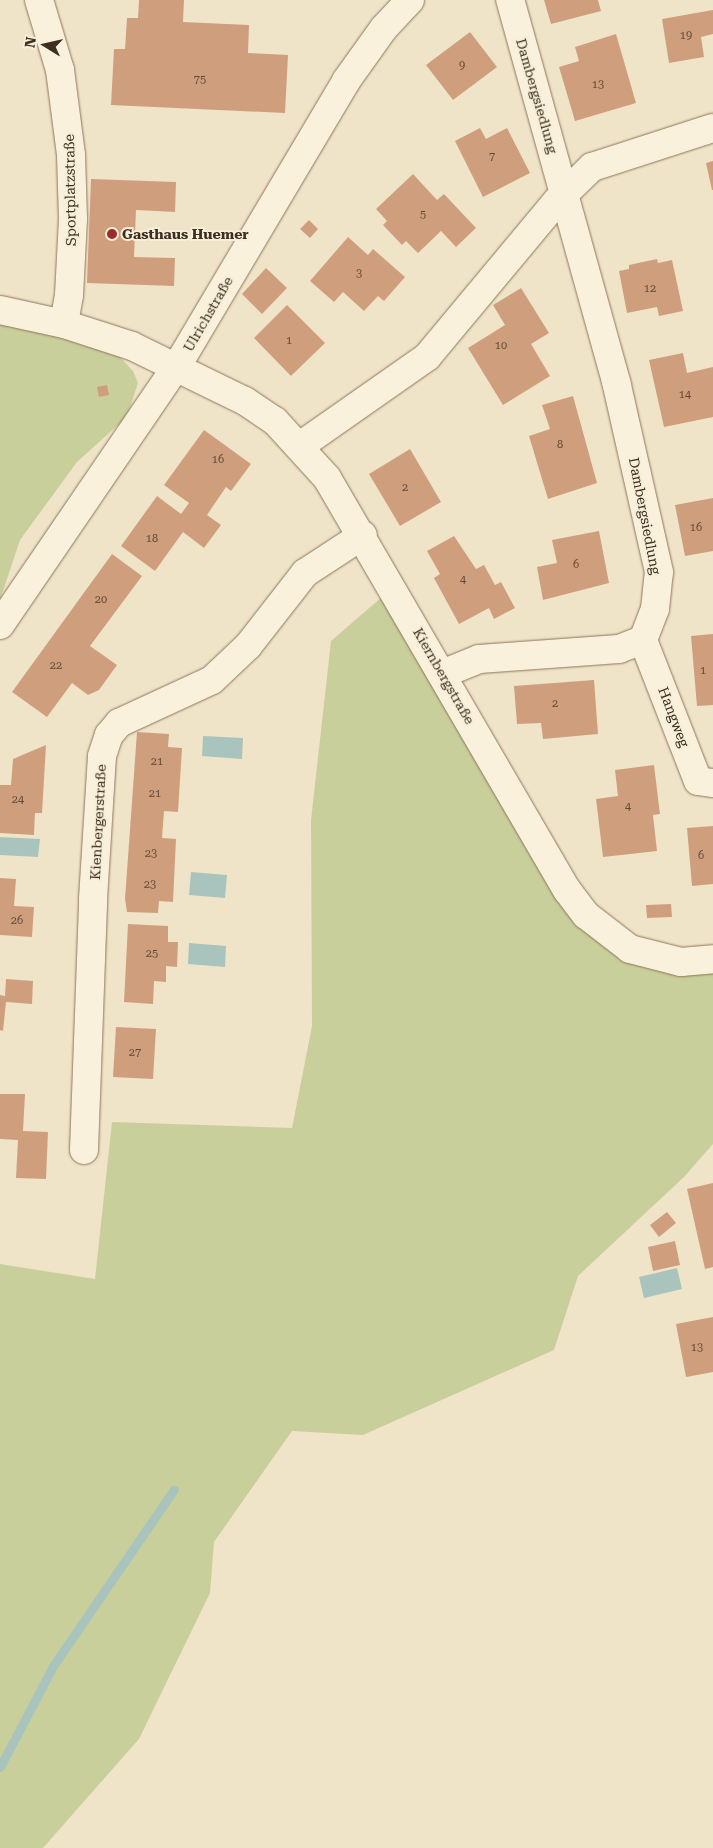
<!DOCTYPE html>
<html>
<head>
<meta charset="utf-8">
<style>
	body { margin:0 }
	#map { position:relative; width:713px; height:1848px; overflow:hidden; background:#f0e4c8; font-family:"Roboto Serif",serif }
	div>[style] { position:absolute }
	.green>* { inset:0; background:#c9cf9b }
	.water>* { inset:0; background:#a9c4bc }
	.stream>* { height:9px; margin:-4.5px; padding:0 4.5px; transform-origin:4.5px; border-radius:4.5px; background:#a9c4bc }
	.building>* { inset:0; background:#cf9f7d }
	.roads { filter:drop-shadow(0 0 1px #8d765c) drop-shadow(0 0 1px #8d765c) }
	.minor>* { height:28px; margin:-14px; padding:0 14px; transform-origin:14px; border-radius:14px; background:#faf1dc }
	.dots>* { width:14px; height:14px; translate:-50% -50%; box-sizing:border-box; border:2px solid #f7eed8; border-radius:50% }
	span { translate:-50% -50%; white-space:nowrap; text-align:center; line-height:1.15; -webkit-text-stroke:4px #f7eed8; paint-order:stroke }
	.number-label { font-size:11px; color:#624a37 }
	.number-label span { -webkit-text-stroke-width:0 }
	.street-label { font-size:14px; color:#3d2e20 }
	.poi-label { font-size:14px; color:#3d2e20; font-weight:700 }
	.left { translate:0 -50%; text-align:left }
	.north { position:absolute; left:20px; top:20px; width:50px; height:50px; -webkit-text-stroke:4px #f7eed8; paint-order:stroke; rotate:280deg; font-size:14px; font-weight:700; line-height:20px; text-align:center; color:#3d2e20 }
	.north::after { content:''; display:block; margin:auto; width:18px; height:22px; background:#3d2e20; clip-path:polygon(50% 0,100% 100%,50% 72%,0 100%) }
</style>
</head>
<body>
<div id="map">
	<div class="green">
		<div style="clip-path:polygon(0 319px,117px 354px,133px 371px,138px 383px,127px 417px,77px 462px,20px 540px,0 600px)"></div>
		<div style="clip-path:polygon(383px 596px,582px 928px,610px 951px,635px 964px,713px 969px,713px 1144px,684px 1177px,578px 1276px,554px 1350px,363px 1435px,292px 1431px,214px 1542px,210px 1593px,139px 1739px,43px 1848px,0 1848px,0 1264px,95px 1279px,112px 1122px,292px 1128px,312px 1026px,311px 820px,331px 641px)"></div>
	</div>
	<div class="water">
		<div style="clip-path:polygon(203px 736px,243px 738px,242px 759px,202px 756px)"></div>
		<div style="clip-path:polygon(0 837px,40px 839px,38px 857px,0 855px)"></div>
		<div style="clip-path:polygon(191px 872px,227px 875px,225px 898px,189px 895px)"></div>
		<div style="clip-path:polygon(189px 943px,226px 946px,225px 967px,188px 964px)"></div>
		<div style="clip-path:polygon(677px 1268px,682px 1289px,644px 1298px,639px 1277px)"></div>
	</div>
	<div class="stream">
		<div style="left:0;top:1767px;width:114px;rotate:-62.3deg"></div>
		<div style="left:53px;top:1666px;width:214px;rotate:-55.6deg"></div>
	</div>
	<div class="building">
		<div style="clip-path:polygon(139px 0,184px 0,183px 22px,249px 25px,248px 53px,288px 55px,285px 113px,111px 105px,114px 49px,125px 49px,127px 18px,138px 18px)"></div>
		<div style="clip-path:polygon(544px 0,598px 0,601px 11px,551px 24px)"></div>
		<div style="clip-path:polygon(713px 10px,713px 34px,701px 37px,704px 57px,669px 63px,662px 19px)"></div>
		<div style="clip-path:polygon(470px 32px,497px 67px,453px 100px,426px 65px)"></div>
		<div style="clip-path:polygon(616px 34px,636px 103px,575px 121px,559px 67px,579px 61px,575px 47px)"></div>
		<div style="clip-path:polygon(480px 128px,486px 139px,507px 128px,530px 173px,483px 197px,455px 141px)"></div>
		<div style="clip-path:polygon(713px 161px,713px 190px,712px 190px,706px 163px)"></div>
		<div style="clip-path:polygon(413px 174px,437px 200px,444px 194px,476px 228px,456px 247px,441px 231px,418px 253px,406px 241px,402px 245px,383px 225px,387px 221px,376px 209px)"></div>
		<div style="clip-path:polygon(91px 179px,176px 182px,175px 212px,136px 210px,134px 257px,175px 258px,174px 286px,87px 283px)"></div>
		<div style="clip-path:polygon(309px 220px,318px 229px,310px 238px,300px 229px)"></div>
		<div style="clip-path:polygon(348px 237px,368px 255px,373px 249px,405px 277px,384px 301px,378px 296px,364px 311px,343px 292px,334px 302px,310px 281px)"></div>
		<div style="clip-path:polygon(657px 259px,658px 263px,672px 260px,683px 311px,659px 316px,657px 307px,627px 313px,619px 271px,629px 269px,629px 265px)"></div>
		<div style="clip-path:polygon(266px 268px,287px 288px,262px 314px,242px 294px)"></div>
		<div style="clip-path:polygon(521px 288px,549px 333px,531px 344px,550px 376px,503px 405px,468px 348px,505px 325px,493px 305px)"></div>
		<div style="clip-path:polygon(287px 305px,325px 343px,291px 376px,254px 338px)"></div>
		<div style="clip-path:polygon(683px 353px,687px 373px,713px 367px,713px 417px,664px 427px,649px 360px)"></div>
		<div style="clip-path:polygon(107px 385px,109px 395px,99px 397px,97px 387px)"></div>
		<div style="clip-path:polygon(573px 396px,597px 483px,548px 499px,529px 436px,550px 429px,542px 405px)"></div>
		<div style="clip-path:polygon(204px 430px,251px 464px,231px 491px,226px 487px,207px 515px,221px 525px,204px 548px,183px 532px,155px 571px,121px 546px,157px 496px,181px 514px,189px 503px,164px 485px)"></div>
		<div style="clip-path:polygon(410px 449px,441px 502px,400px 526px,369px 474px)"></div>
		<div style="clip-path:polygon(713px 498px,713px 551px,685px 556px,675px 505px)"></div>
		<div style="clip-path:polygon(599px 531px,609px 583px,543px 600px,537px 567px,557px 563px,552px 540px)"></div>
		<div style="clip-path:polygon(454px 536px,476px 569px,484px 565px,495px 585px,501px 582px,515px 608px,494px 619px,489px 608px,459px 624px,434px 578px,440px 574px,427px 551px)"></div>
		<div style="clip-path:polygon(112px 554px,142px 576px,90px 646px,117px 665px,99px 690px,88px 695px,72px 683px,47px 717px,12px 692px)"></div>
		<div style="clip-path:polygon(713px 634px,713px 705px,697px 706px,691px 636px)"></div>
		<div style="clip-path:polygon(594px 680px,598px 734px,543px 739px,541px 723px,517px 724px,514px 686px)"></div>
		<div style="clip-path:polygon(137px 732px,169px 734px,168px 747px,182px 748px,178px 812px,164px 811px,162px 838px,176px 839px,173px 902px,159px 901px,158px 913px,127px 912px,125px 899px)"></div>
		<div style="clip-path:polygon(46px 745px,42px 813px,35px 813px,34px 835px,0 833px,0 785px,11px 785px,13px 759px)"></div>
		<div style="clip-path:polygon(654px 765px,660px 814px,653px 815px,657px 851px,603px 857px,596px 799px,618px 796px,615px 770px)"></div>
		<div style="clip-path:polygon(713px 826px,713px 884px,692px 886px,687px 828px)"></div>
		<div style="clip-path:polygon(0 878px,16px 879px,14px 906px,34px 907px,32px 937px,0 935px)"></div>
		<div style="clip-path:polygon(671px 904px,672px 917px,647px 918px,646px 905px)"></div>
		<div style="clip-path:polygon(128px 924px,168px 926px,168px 942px,178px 942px,177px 967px,166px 966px,166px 982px,154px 981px,153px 1004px,124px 1002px)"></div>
		<div style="clip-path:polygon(6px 979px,33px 981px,32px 1004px,6px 1002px,3px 1031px,0 1030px,0 995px,5px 996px)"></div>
		<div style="clip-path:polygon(116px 1027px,156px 1029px,153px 1079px,113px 1077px)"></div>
		<div style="clip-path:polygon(0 1094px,25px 1094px,23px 1131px,48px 1132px,46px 1179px,16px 1178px,18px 1140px,0 1139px)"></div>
		<div style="clip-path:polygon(713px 1183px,713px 1267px,705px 1269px,687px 1189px)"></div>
		<div style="clip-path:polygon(667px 1212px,676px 1223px,659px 1237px,650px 1225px)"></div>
		<div style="clip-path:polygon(675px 1241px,680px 1265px,653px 1271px,648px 1247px)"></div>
		<div style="clip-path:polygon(713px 1317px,713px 1372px,686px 1377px,676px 1324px)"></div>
	</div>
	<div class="roads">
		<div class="minor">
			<div style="left:39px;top:0;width:73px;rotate:73.3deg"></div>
			<div style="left:60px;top:70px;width:86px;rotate:82.6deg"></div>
			<div style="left:71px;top:155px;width:64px;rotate:88.2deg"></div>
			<div style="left:73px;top:219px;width:76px;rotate:93deg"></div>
			<div style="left:69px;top:295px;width:29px;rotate:100deg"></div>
			<div style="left:0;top:310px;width:66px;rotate:12.3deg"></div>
			<div style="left:64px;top:324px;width:71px;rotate:17.9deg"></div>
			<div style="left:132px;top:346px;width:126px;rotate:26deg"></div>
			<div style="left:245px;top:401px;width:36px;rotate:34deg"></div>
			<div style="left:275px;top:421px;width:77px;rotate:47.6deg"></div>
			<div style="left:327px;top:478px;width:477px;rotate:59.8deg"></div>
			<div style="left:567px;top:890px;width:31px;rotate:53deg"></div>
			<div style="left:586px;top:915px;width:56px;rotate:37.7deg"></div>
			<div style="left:630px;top:949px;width:53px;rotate:14.3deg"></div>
			<div style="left:681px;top:962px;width:32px;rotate:-5deg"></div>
			<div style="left:300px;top:446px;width:155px;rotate:-35deg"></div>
			<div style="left:427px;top:357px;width:203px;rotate:-50.2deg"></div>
			<div style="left:557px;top:201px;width:49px;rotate:-44.2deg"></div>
			<div style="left:592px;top:167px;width:127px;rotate:-17.9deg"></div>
			<div style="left:0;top:625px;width:314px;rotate:-55.7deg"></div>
			<div style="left:177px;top:366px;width:331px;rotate:-59.3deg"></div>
			<div style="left:346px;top:81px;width:65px;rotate:-54.4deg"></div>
			<div style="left:384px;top:28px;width:38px;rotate:-47deg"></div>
			<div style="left:643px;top:640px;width:151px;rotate:68.7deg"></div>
			<div style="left:698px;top:781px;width:15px;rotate:8deg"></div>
			<div style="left:442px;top:674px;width:40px;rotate:-22deg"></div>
			<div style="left:479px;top:659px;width:140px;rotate:-4.1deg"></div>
			<div style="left:619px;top:649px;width:26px;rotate:-21deg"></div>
			<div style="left:643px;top:640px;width:33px;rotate:-69deg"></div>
			<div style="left:655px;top:609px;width:37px;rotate:-84deg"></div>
			<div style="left:659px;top:572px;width:192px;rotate:-102.7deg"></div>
			<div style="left:617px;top:385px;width:400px;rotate:-105.5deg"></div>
			<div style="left:84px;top:1150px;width:251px;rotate:-87.9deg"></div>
			<div style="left:93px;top:899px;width:143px;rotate:-86.4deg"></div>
			<div style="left:102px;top:756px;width:22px;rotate:-72deg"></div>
			<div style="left:109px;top:735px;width:16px;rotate:-50deg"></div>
			<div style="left:119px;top:723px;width:102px;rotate:-24.8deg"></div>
			<div style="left:212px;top:680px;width:50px;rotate:-43.4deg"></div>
			<div style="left:248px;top:646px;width:93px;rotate:-52deg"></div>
			<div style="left:305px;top:573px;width:69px;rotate:-33.2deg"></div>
		</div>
	</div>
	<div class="dots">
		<div style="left:112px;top:234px;background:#9e2a2b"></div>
	</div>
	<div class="number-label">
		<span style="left:686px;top:36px">19</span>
		<span style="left:462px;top:66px">9</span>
		<span style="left:200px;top:80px">75</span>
		<span style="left:598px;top:85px">13</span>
		<span style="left:492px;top:157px">7</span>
		<span style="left:423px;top:215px">5</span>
		<span style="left:359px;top:274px">3</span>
		<span style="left:650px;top:289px">12</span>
		<span style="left:289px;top:341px">1</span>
		<span style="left:501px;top:346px">10</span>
		<span style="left:685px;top:395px">14</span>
		<span style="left:560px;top:445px">8</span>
		<span style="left:218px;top:460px">16</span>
		<span style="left:405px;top:488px">2</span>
		<span style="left:696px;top:528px">16</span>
		<span style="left:152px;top:539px">18</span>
		<span style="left:576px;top:565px">6</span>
		<span style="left:463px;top:580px">4</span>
		<span style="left:101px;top:600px">20</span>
		<span style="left:56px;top:666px">22</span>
		<span style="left:703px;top:671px">1</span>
		<span style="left:555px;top:704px">2</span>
		<span style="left:157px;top:762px">21</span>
		<span style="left:155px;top:794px">21</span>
		<span style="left:18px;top:800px">24</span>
		<span style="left:628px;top:807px">4</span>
		<span style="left:151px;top:854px">23</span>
		<span style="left:701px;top:856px">6</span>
		<span style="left:150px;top:885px">23</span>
		<span style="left:17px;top:921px">26</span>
		<span style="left:152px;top:954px">25</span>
		<span style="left:135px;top:1053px">27</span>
		<span style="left:697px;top:1348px">13</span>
	</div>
	<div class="street-label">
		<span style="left:537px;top:96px;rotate:74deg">Dambergsiedlung</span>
		<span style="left:70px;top:190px;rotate:-91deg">Sportplatzstraße</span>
		<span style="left:208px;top:314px;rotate:-60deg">Ulrichstraße</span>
		<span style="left:645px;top:516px;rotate:79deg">Dambergsiedlung</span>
		<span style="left:444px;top:676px;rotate:60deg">Kiernbergstraße</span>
		<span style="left:674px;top:717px;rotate:69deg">Hangweg</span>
		<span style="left:98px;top:822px;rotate:-87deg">Kienbergerstraße</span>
	</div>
	<div class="poi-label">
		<span class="left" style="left:122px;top:234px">Gasthaus Huemer</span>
	</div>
	<div class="north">N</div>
</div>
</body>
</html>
